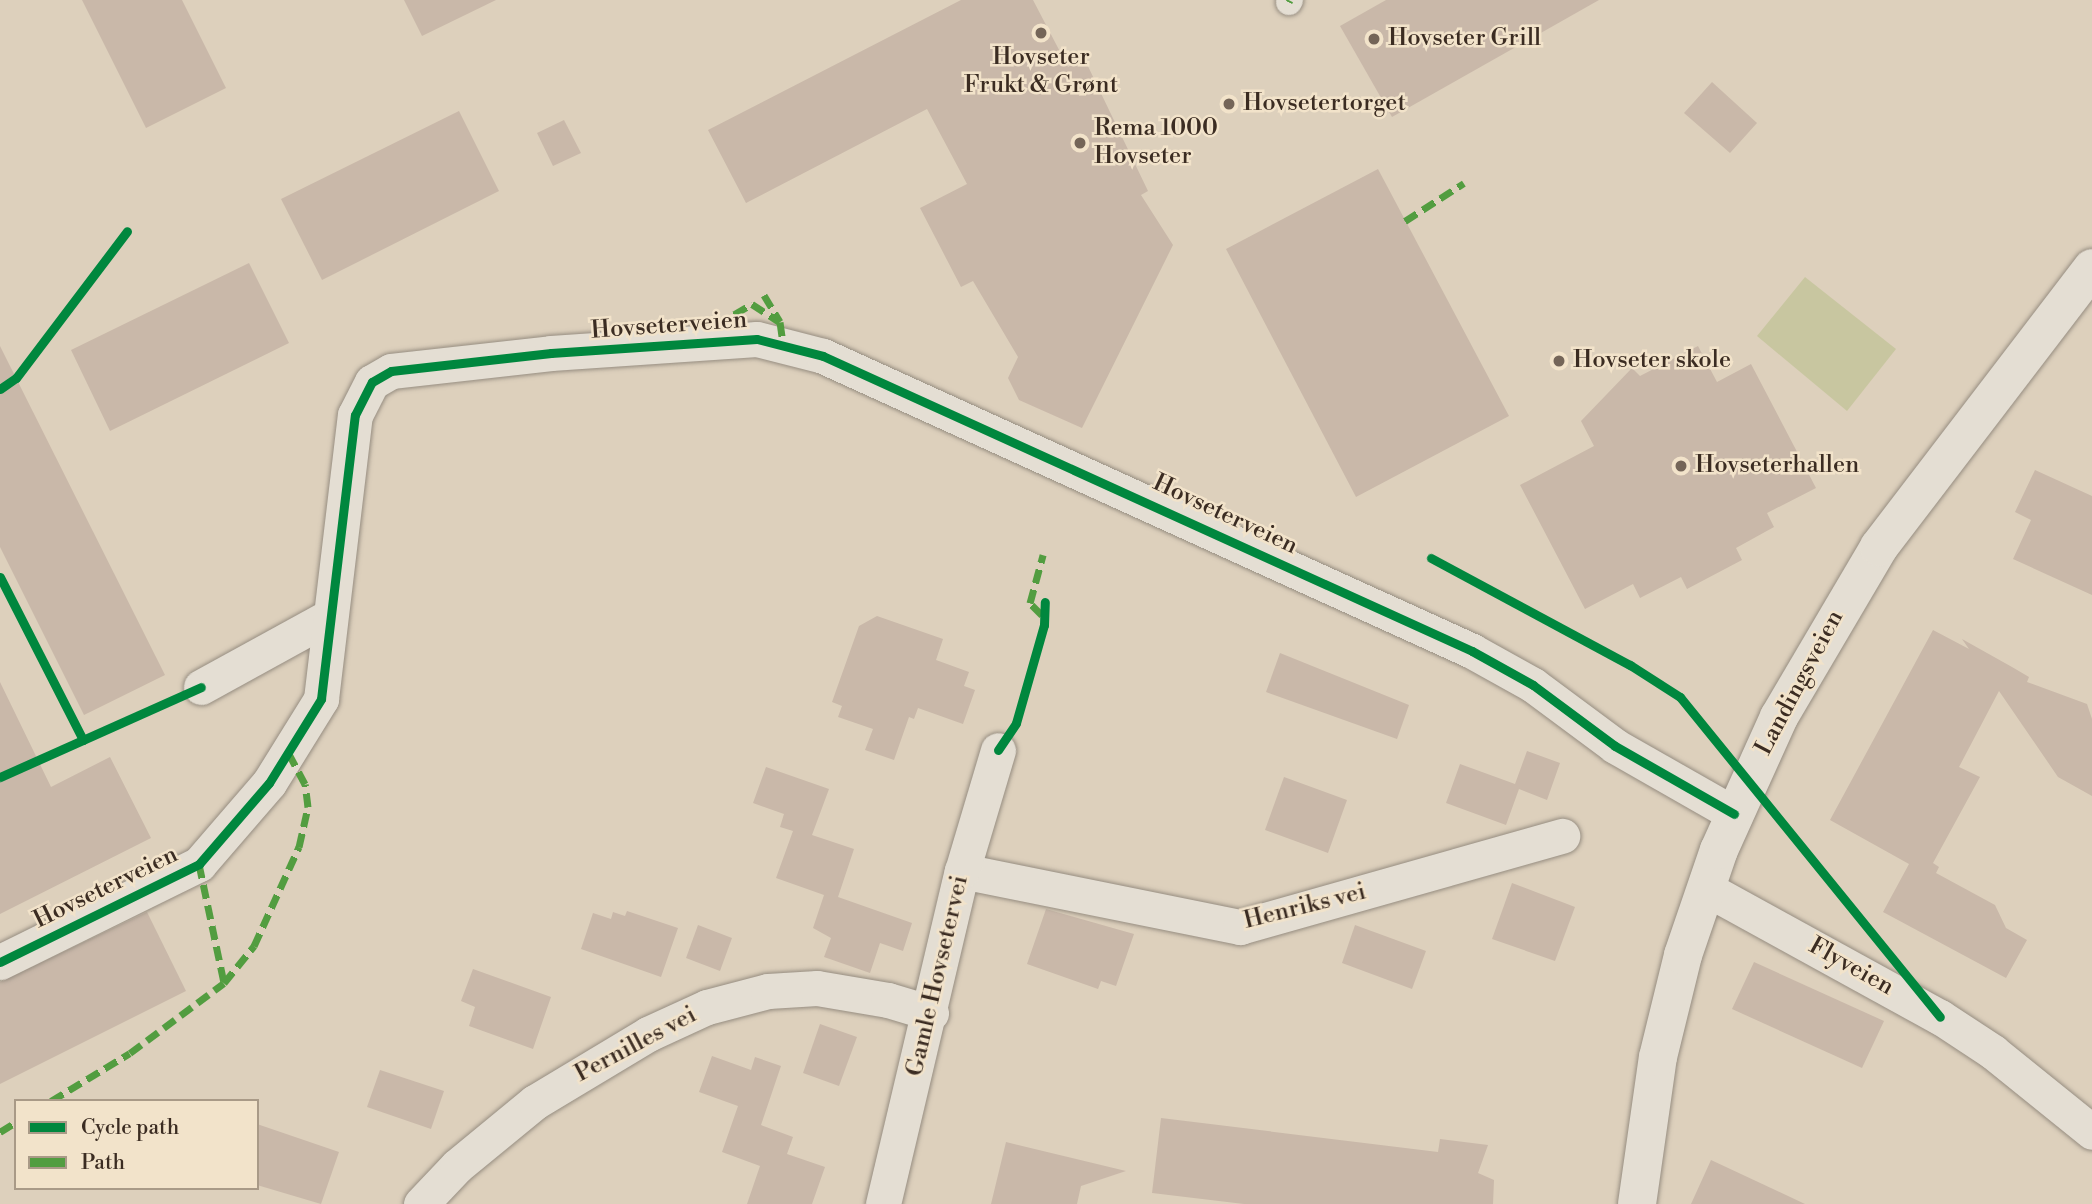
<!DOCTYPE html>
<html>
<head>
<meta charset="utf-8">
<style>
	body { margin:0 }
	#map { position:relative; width:2092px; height:1204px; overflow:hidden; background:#ddd0bc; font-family:"Libre Bodoni",serif }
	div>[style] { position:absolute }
	.green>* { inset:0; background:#c8c6a0 }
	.building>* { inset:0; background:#c9b8a9 }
	.roads { filter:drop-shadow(0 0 2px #968d81) drop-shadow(0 0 2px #968d81) }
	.pedestrian>* { height:26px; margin:-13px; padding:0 13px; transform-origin:13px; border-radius:13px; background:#e4ded3 }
	.minor>* { height:35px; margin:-17.5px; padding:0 17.5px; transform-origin:17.5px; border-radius:17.5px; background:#e4ded3 }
	.tertiary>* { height:38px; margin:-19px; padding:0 19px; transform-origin:19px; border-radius:19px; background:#e4ded3 }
	.quiet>* { height:7px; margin-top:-3.5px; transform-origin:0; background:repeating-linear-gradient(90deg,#529d40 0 14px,transparent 0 21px) }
	.cycleway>* { height:9px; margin:-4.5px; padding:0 4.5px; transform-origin:4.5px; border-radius:4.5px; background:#00873e }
	.dots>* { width:19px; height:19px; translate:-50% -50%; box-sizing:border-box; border:4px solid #f2e3ca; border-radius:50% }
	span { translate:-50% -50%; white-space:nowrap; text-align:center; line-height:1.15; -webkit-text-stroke:5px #f2e3ca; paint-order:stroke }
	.poi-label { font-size:24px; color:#3b2c22 }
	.left { translate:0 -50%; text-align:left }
	.street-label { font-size:24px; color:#3b2c22 }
	.legend { position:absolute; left:14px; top:1099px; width:245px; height:91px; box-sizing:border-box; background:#f2e3ca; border:2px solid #a99a87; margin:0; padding:9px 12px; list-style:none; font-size:21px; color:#3b2c22 }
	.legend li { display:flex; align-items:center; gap:14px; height:35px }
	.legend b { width:35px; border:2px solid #a99a87 }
</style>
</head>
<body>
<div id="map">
	<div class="green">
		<div style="clip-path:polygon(1805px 277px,1896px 349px,1847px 411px,1757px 336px)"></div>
	</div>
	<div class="building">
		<div style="clip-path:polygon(82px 0,182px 0,226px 88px,146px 128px)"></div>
		<div style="clip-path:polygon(404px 0,496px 0,422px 36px)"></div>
		<div style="clip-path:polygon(961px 0,1033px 0,1068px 67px,1084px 58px,1148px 191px,1141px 195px,1173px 245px,1082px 428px,1019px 400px,1008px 378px,1018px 357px,973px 281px,961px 287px,920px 208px,967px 184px,927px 109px,746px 203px,708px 130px)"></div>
		<div style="clip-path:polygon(1386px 0,1599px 0,1392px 117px,1340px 26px)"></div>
		<div style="clip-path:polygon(1712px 82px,1757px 123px,1730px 153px,1684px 113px)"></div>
		<div style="clip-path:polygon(459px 111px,499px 191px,322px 280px,281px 199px)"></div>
		<div style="clip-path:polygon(564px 120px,581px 153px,553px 166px,537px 133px)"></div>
		<div style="clip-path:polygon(1378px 169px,1509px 416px,1356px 497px,1226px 249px)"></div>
		<div style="clip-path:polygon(249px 263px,289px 343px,110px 431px,71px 350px)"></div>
		<div style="clip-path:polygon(0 346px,165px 675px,84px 715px,0 547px)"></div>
		<div style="clip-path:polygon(1698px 346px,1717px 382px,1751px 364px,1816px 488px,1767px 513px,1774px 527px,1736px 548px,1742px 560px,1687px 589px,1681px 577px,1640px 598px,1633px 584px,1585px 609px,1520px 485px,1594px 446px,1581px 421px,1632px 368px,1640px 376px)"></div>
		<div style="clip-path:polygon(2035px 470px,2092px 496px,2092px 595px,2013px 559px,2031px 520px,2015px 512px)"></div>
		<div style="clip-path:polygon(877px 616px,943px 639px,936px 660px,969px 672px,964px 686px,975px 690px,963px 724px,918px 708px,914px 719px,909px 717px,894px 760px,865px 750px,873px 729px,838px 717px,842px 706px,832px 702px,859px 626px)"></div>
		<div style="clip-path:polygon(1933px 630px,1969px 649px,1962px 639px,2012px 667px,2029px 677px,2027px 682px,2087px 704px,2092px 719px,2092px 796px,2058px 777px,1999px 691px,1959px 767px,1980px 777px,1933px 863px,1939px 867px,1936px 873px,1995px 905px,2006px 928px,2027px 940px,2006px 978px,1883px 912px,1909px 864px,1830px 820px)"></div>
		<div style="clip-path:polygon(1280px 653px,1409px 705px,1397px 739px,1266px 692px)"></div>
		<div style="clip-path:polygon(0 682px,51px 787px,110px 757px,151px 838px,0 914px)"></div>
		<div style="clip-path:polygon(1527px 751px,1560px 763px,1547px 800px,1519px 789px,1506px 825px,1446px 803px,1460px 764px,1515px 784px)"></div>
		<div style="clip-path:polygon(766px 767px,829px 789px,812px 835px,854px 849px,838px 897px,912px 923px,903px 951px,880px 943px,870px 973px,824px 957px,831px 938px,813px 928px,824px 895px,776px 878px,793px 831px,780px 827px,784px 814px,753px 803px)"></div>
		<div style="clip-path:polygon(1284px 777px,1347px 800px,1328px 853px,1265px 830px)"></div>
		<div style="clip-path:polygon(1512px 883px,1575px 907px,1555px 961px,1492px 939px)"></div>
		<div style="clip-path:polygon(1046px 909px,1134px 934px,1116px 986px,1101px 981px,1098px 989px,1027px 964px)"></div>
		<div style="clip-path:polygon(627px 911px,678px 928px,661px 977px,581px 949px,593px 913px,611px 919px,613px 912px,625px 916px)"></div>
		<div style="clip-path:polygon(147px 912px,186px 991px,0 1084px,0 982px)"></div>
		<div style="clip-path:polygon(698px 925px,732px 938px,720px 971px,686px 958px)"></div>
		<div style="clip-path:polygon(1355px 925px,1426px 951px,1412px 989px,1342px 963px)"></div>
		<div style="clip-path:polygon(1754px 962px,1884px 1021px,1862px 1068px,1732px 1009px)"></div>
		<div style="clip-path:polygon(473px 969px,551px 997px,533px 1049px,469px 1026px,475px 1007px,461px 1001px)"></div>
		<div style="clip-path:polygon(820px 1024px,857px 1037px,839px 1086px,803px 1073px)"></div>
		<div style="clip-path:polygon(712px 1056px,751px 1070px,755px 1057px,781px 1066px,761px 1125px,793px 1137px,787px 1154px,825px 1167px,812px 1204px,747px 1204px,760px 1166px,722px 1152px,738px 1106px,699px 1092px)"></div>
		<div style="clip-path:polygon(380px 1070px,444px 1091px,431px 1129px,367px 1107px)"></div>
		<div style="clip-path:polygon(1161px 1118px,1438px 1152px,1440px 1139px,1488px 1145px,1478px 1173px,1494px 1180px,1493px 1204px,1244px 1204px,1152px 1193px)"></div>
		<div style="clip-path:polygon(257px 1124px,339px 1152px,321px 1204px,257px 1185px)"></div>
		<div style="clip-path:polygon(1006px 1142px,1126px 1171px,1081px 1186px,1077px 1204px,991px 1204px)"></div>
		<div style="clip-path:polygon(1711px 1160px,1805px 1204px,1691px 1204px)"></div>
	</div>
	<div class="roads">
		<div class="pedestrian">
			<div style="left:1289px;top:2px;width:2px;rotate:-63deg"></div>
		</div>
		<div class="minor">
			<div style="left:201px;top:687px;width:147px;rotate:-28.8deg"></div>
			<div style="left:962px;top:871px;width:284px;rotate:11.4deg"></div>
			<div style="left:1240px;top:927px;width:335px;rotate:-15.8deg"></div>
			<div style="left:1705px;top:888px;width:268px;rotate:28.8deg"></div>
			<div style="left:1940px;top:1017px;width:64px;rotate:33.4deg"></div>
			<div style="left:1993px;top:1052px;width:127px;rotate:38.9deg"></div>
			<div style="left:0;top:962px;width:222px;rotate:-26.2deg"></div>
			<div style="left:199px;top:864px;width:107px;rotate:-49.2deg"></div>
			<div style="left:269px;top:783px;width:99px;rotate:-58.2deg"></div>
			<div style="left:321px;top:699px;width:286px;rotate:-83.2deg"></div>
			<div style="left:355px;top:415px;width:37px;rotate:-63deg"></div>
			<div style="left:372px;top:382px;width:22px;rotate:-30deg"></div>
			<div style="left:391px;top:371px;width:161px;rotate:-6.4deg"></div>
			<div style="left:551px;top:353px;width:206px;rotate:-3.9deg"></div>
			<div style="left:757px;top:339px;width:68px;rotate:14.4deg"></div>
			<div style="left:823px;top:356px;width:713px;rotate:24.44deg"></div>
			<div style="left:1472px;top:651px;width:70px;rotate:29.1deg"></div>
			<div style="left:1533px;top:685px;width:102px;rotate:36.6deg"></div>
			<div style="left:1615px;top:746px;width:137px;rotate:29.7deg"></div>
			<div style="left:421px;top:1204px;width:52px;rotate:-46.5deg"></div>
			<div style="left:457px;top:1166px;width:101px;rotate:-39.4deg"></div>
			<div style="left:535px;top:1102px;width:132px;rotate:-31deg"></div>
			<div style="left:648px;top:1034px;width:65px;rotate:-24.6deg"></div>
			<div style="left:707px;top:1007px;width:63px;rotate:-14.7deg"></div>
			<div style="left:768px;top:991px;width:49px;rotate:-3.5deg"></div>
			<div style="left:817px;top:988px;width:72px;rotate:9.6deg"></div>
			<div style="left:888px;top:1000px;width:45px;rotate:16.8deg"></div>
			<div style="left:883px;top:1204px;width:342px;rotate:-76.7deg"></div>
			<div style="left:962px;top:871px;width:126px;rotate:-73.4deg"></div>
		</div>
		<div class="tertiary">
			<div style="left:1637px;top:1204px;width:148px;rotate:-81.9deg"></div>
			<div style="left:1658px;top:1057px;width:105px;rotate:-76.2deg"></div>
			<div style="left:1683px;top:955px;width:111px;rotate:-71.1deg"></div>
			<div style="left:1719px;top:850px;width:146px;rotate:-65.7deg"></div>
			<div style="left:1779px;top:717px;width:197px;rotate:-59.5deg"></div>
			<div style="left:1879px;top:547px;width:351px;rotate:-52.6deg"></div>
		</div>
	</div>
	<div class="quiet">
		<div style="left:1289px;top:2px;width:2px;rotate:-63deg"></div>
		<div style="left:1405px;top:221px;width:70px;rotate:-32.8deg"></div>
		<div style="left:764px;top:295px;width:31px;rotate:59deg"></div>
		<div style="left:780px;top:322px;width:22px;rotate:82deg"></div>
		<div style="left:716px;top:325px;width:42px;rotate:-30.3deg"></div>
		<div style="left:752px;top:304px;width:33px;rotate:33deg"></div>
		<div style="left:1042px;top:615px;width:17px;rotate:-135deg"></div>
		<div style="left:1030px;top:603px;width:50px;rotate:-74.8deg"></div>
		<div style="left:199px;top:864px;width:122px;rotate:78.1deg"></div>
		<div style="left:224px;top:983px;width:48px;rotate:-51deg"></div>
		<div style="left:254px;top:946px;width:109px;rotate:-65.6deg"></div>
		<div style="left:299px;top:847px;width:41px;rotate:-77.3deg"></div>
		<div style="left:308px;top:807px;width:23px;rotate:-97deg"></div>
		<div style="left:305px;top:784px;width:36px;rotate:-118deg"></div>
		<div style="left:51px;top:1101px;width:92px;rotate:-31.3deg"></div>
		<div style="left:130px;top:1053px;width:117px;rotate:-36.7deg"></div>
		<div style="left:0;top:1132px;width:19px;rotate:-32deg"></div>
	</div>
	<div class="cycleway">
		<div style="left:0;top:389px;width:19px;rotate:-35deg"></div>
		<div style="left:16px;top:378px;width:184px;rotate:-52.9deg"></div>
		<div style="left:1431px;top:558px;width:226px;rotate:28.3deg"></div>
		<div style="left:1630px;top:665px;width:59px;rotate:32.6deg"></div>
		<div style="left:1680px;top:697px;width:412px;rotate:50.9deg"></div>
		<div style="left:0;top:577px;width:183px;rotate:63deg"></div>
		<div style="left:998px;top:750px;width:32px;rotate:-56deg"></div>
		<div style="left:1016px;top:723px;width:102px;rotate:-74.1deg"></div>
		<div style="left:1044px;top:625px;width:23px;rotate:-88deg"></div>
		<div style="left:0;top:777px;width:220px;rotate:-24.1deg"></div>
		<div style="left:0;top:962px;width:222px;rotate:-26.2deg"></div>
		<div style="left:199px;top:864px;width:107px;rotate:-49.2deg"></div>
		<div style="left:269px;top:783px;width:99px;rotate:-58.2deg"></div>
		<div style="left:321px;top:699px;width:286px;rotate:-83.2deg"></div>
		<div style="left:355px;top:415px;width:37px;rotate:-63deg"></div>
		<div style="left:372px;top:382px;width:22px;rotate:-30deg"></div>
		<div style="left:391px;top:371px;width:161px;rotate:-6.4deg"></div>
		<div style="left:551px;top:353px;width:206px;rotate:-3.9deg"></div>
		<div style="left:757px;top:339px;width:68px;rotate:14.4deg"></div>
		<div style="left:823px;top:356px;width:713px;rotate:24.44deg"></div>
		<div style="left:1472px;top:651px;width:70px;rotate:29.1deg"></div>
		<div style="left:1533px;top:685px;width:102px;rotate:36.6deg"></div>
		<div style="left:1615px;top:746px;width:137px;rotate:29.7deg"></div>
	</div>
	<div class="dots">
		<div style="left:1041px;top:33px;background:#746558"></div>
		<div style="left:1374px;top:39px;background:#746558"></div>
		<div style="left:1229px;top:104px;background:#746558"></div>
		<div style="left:1080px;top:143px;background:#746558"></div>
		<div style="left:1559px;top:361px;background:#746558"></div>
		<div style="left:1681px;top:466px;background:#746558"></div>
	</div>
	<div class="poi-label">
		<span class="left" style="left:1388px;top:39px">Hovseter Grill</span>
		<span style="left:1041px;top:72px">Hovseter<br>Frukt &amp; Grønt</span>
		<span class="left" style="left:1243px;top:104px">Hovsetertorget</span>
		<span class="left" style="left:1094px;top:143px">Rema 1000<br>Hovseter</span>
		<span class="left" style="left:1573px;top:361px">Hovseter skole</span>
		<span class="left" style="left:1695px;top:466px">Hovseterhallen</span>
	</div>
	<div class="street-label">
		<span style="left:669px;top:326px;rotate:-4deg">Hovseterveien</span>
		<span style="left:1225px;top:515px;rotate:25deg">Hovseterveien</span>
		<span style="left:1800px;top:683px;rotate:-62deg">Landingsveien</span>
		<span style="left:106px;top:888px;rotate:-26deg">Hovseterveien</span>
		<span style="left:1305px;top:907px;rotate:-14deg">Henriks vei</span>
		<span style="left:1851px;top:967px;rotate:29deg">Flyveien</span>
		<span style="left:938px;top:976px;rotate:-77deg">Gamle Hovsetervei</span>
		<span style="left:636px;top:1045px;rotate:-28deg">Pernilles vei</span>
	</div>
	<ul class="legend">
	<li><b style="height:9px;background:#00873e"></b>Cycle path</li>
	<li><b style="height:9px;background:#529d40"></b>Path</li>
	</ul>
</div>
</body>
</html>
